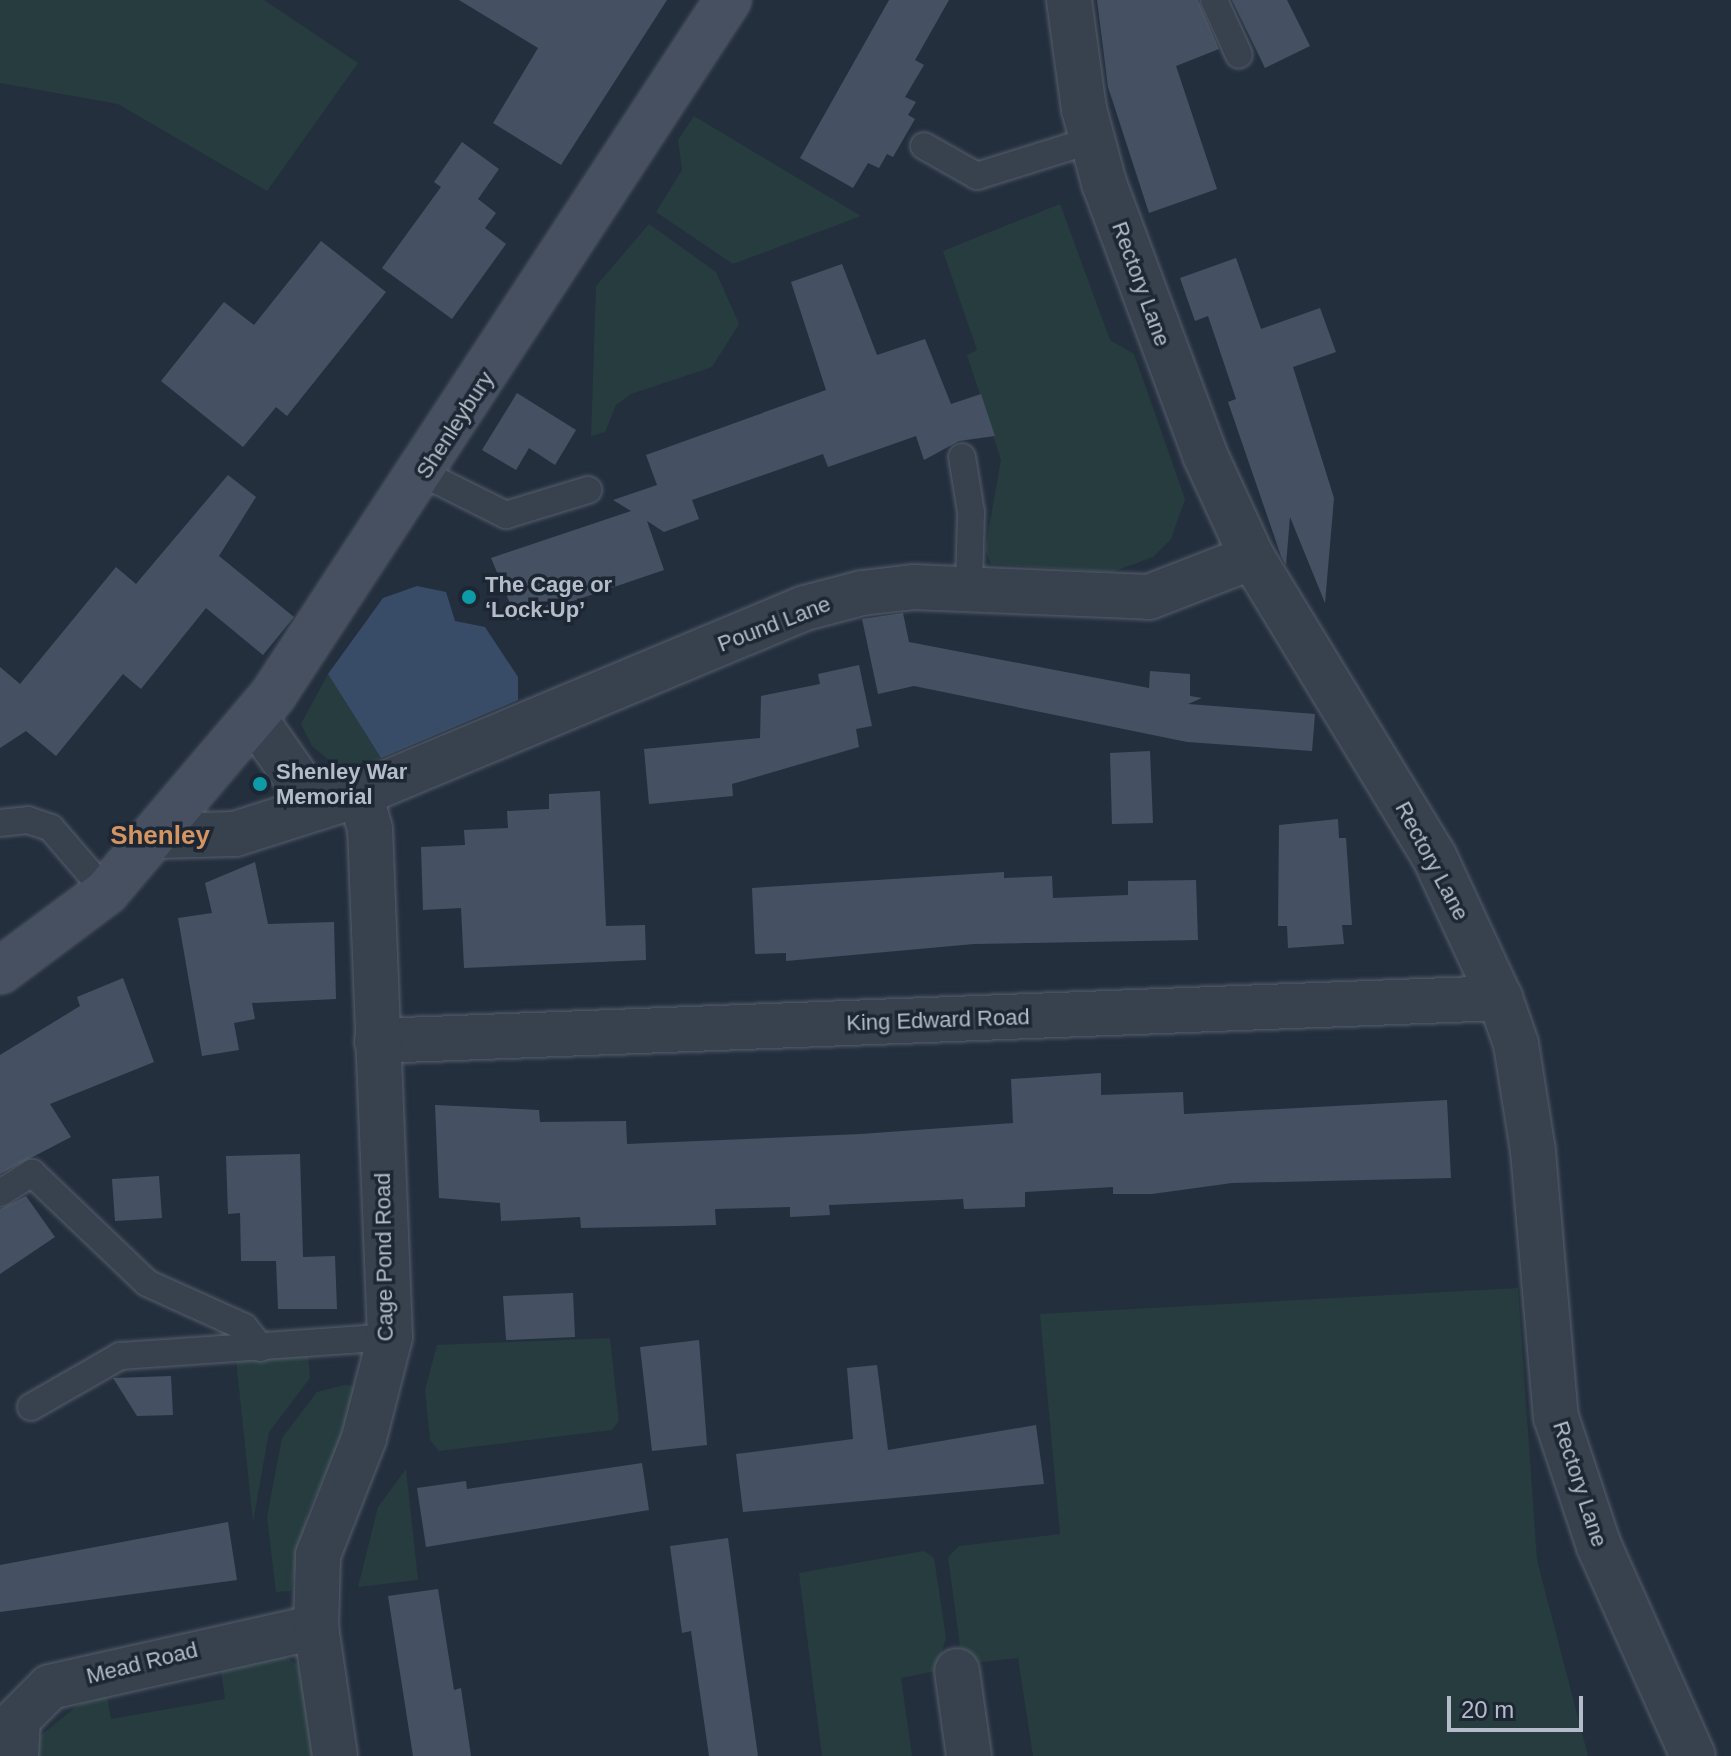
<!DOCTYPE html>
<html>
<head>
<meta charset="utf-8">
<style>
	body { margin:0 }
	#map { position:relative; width:1731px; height:1756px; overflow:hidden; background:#242f3e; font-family:Helvetica,sans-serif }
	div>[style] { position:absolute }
	.green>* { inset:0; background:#263c3f }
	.water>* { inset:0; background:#394c67 }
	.building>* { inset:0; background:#455162 }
	.roads { filter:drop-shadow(0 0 2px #565f6c) drop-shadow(0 0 2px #565f6c) }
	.service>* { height:26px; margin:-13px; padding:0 13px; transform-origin:13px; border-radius:13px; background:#38414e }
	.minor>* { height:44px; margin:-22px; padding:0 22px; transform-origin:22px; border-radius:22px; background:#38414e }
	.secondary>* { height:44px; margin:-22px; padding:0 22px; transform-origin:22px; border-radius:22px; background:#465061 }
	.dots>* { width:22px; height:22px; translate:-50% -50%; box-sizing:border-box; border:4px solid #1d2633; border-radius:50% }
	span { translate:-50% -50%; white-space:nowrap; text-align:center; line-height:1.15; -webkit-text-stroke:7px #1d2633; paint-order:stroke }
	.street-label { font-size:22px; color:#b4bcc9 }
	.poi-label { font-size:22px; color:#b4bcc9; font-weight:700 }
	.left { translate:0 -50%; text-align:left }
	.quarter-label { font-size:26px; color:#d59563; font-weight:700 }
	.scale { position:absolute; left:1447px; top:1696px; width:136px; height:36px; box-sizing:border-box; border:4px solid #b4bcc9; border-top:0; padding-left:10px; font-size:24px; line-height:28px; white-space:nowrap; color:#b4bcc9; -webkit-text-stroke:6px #1d2633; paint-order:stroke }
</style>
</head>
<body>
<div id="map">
	<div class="green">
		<div style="clip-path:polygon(0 0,264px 0,358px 63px,267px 191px,118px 104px,0 83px)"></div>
		<div style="clip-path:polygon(694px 116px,861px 216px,733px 264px,656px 212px,682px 170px,678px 140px)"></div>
		<div style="clip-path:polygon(1060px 204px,1110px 340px,1134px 354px,1185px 499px,1171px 539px,1153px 557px,1112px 572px,991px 564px,985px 550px,1001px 460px,967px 355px,977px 350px,943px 251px)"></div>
		<div style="clip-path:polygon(649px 224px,716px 272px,739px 324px,712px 367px,631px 394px,616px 405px,605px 432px,591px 436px,596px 286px)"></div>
		<div style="clip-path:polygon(328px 674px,381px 758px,344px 773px,312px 746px,301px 724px)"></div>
		<div style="clip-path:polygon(1518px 1288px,1537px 1560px,1588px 1756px,1033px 1756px,1018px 1658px,973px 1663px,960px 1646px,948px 1557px,959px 1546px,1060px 1534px,1040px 1314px)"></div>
		<div style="clip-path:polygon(610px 1338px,619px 1421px,612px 1430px,439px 1451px,430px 1440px,425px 1390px,437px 1345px)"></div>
		<div style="clip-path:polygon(308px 1354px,310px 1378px,269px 1432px,253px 1522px,236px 1359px)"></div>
		<div style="clip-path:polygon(345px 1385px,360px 1387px,359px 1404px,308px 1511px,291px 1591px,276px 1592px,267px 1517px,282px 1438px,317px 1392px)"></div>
		<div style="clip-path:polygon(406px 1469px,418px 1580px,358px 1587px,378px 1507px)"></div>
		<div style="clip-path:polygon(924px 1551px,934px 1558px,946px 1638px,936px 1671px,901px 1678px,912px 1756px,822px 1756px,799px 1573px)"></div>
		<div style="clip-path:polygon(274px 1649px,301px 1667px,318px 1756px,32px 1756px,41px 1735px,78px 1705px,107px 1696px,111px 1719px,225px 1699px,221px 1670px)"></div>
	</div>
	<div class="water">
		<div style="clip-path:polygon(417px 586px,446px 592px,455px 621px,485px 627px,518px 677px,518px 700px,381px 758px,328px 674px,383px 598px)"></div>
	</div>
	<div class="building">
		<div style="clip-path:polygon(459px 0,667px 0,561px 165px,493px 123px,538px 48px)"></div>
		<div style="clip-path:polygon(889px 0,949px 0,915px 60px,924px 65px,905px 97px,916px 102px,908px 115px,915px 119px,893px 157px,887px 154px,879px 168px,868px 163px,853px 188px,800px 158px)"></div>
		<div style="clip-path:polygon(1097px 0,1198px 0,1219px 49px,1176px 66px,1217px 189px,1149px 213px,1108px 87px)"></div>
		<div style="clip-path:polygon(1232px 0,1287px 0,1310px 46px,1265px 68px)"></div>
		<div style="clip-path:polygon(462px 142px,499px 169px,478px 199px,496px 213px,485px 228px,506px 244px,452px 319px,382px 268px,441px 187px,434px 182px)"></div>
		<div style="clip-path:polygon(321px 241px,386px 292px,287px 416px,276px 407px,243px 447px,161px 381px,224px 302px,254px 325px)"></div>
		<div style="clip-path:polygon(1236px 258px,1261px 329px,1320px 308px,1336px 352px,1293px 367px,1334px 498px,1325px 603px,1290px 517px,1286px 565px,1281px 556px,1228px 402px,1236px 399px,1208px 316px,1195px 321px,1180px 278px)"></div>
		<div style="clip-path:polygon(842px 264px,877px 355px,925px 339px,951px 404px,981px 394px,995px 436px,959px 441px,924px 460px,916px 436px,828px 467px,823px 454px,692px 500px,699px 519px,664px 532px,647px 521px,664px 570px,517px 620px,491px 558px,631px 511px,613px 500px,657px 485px,646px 455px,826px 390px,791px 282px)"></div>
		<div style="clip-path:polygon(517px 393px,576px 430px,555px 465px,529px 448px,516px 470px,482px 450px)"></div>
		<div style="clip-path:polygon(228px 475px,256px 497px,219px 556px,294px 617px,263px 655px,206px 608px,141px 689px,123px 674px,56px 756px,26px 731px,0 748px,0 667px,20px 684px,116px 567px,136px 584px)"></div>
		<div style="clip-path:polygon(903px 613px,909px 642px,1149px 688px,1150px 671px,1190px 674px,1190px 696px,1202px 698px,1188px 704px,1315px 714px,1312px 751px,1187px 742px,914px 686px,878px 694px,862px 619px)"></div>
		<div style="clip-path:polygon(859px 665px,872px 726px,856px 729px,859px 747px,732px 784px,733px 796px,649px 804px,644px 749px,760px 738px,761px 696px,820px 684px,818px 674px)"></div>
		<div style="clip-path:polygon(1150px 751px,1153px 823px,1112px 824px,1110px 753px)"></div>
		<div style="clip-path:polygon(600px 791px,606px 926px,645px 925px,646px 960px,464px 968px,461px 908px,423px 910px,421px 847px,465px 845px,464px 830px,508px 828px,507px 811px,549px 809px,549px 794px)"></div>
		<div style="clip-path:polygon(1338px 819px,1339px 838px,1346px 838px,1352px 925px,1342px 925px,1344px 944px,1288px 948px,1287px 926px,1278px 926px,1279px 825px)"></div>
		<div style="clip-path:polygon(255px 862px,268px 924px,334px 922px,336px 999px,252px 1003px,255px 1019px,234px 1023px,239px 1050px,202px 1056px,178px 918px,212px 913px,205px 883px)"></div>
		<div style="clip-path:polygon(1004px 872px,1004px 878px,1052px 876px,1053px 898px,1128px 895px,1128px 881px,1196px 880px,1198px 940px,974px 944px,786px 961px,786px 953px,755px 954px,752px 888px)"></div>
		<div style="clip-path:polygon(123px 978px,154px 1062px,50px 1104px,71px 1137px,0 1174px,0 1055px,80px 1006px,77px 997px)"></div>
		<div style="clip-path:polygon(1101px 1073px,1101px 1095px,1183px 1092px,1184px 1114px,1447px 1100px,1451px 1178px,1232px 1183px,1152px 1194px,1113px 1194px,1113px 1187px,1025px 1192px,1025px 1207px,964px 1209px,963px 1199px,829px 1205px,830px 1215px,790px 1217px,790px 1207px,715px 1209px,716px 1225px,677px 1226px,581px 1228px,580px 1217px,501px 1221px,500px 1203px,439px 1198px,435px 1105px,539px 1110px,540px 1122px,626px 1121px,627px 1144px,861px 1134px,1013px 1123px,1011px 1079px)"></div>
		<div style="clip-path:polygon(300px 1154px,303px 1257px,335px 1256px,337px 1309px,278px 1309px,276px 1261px,241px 1261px,240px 1213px,228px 1214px,226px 1156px)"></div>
		<div style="clip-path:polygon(159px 1176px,162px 1218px,115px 1221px,112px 1179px)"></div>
		<div style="clip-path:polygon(26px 1196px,55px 1237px,0 1274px,0 1209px)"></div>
		<div style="clip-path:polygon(573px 1293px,575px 1337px,506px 1340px,503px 1296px)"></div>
		<div style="clip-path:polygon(699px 1340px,707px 1445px,652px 1451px,640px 1347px)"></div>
		<div style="clip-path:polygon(877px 1365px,888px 1450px,1036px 1425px,1044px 1484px,743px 1512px,736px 1454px,853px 1439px,847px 1368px)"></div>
		<div style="clip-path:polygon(171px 1376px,173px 1415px,137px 1416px,113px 1378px)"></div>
		<div style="clip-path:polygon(642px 1463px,649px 1510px,426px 1547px,417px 1488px,466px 1481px,467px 1489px)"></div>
		<div style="clip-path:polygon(228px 1522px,237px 1580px,0 1612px,0 1565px)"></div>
		<div style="clip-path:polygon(728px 1538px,744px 1657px,758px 1756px,709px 1756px,691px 1631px,682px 1633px,670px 1546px)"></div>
		<div style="clip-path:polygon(438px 1589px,454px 1690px,461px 1688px,471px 1756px,413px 1756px,388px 1596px)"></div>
	</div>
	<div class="roads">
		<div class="service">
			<div style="left:1214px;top:0;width:60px;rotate:65.6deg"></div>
			<div style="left:924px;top:146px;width:61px;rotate:29.5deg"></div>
			<div style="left:977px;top:176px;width:121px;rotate:-17.4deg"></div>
			<div style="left:962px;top:457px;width:56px;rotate:80.7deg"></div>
			<div style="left:971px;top:512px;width:79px;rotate:91.5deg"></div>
			<div style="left:424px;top:474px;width:92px;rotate:26.6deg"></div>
			<div style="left:506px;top:515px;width:86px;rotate:-17deg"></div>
			<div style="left:0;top:823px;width:28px;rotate:-6deg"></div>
			<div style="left:28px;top:820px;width:24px;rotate:19deg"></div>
			<div style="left:51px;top:828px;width:84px;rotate:49.3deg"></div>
			<div style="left:0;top:1193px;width:38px;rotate:-32deg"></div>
			<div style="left:32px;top:1173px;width:159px;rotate:43.7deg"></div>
			<div style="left:147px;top:1283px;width:107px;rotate:24.4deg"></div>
			<div style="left:244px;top:1327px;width:27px;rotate:51deg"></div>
			<div style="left:31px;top:1407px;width:103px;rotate:-29.8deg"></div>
			<div style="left:120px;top:1356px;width:271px;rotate:-4deg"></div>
		</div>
		<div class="minor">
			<div style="left:1069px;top:0;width:110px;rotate:82.2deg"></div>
			<div style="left:1084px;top:109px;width:77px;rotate:74.9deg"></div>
			<div style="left:1104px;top:183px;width:290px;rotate:69.6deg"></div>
			<div style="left:1205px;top:455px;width:112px;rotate:65.3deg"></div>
			<div style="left:1252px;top:557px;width:350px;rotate:58.7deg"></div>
			<div style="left:1434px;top:856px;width:157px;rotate:65.1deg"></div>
			<div style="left:1500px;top:998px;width:49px;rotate:70.8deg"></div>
			<div style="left:1516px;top:1044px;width:108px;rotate:81deg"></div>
			<div style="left:1533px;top:1151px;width:267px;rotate:85.1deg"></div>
			<div style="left:1556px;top:1417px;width:136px;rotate:71.6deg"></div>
			<div style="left:1599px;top:1546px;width:230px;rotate:65.9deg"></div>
			<div style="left:255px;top:719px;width:108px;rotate:55.1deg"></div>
			<div style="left:160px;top:836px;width:75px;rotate:-1.5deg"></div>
			<div style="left:235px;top:834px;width:131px;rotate:-17.7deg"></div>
			<div style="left:360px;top:794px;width:482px;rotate:-22.7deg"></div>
			<div style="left:805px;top:608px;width:59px;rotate:-14.7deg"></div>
			<div style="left:862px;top:593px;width:51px;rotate:-6.7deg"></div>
			<div style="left:913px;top:587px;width:236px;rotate:2.4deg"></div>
			<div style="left:1149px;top:597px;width:110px;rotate:-21.2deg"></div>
			<div style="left:377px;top:1041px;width:1124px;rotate:-2.19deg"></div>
			<div style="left:957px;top:1671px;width:86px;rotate:82deg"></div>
			<div style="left:16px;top:1756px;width:37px;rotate:-87deg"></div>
			<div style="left:18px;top:1719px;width:45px;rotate:-45deg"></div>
			<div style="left:50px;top:1687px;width:273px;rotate:-12.7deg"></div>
			<div style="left:335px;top:1756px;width:130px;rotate:-98.4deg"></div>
			<div style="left:316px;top:1627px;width:72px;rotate:-88.4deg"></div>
			<div style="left:318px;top:1555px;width:126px;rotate:-68.5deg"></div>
			<div style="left:364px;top:1438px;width:104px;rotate:-75.6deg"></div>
			<div style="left:390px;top:1337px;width:508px;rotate:-92.25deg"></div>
			<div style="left:370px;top:829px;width:36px;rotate:-106deg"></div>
		</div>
		<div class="secondary">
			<div style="left:0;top:971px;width:132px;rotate:-36.7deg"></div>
			<div style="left:106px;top:892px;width:258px;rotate:-49.7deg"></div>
			<div style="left:273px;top:695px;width:831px;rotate:-56.79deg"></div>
		</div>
	</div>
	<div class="dots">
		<div style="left:469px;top:597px;background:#0f9aa8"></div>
		<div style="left:260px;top:784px;background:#0f9aa8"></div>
	</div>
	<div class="street-label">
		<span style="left:1141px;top:284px;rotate:70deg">Rectory Lane</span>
		<span style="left:455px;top:425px;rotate:-57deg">Shenleybury</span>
		<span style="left:774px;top:624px;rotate:-21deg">Pound Lane</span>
		<span style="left:1432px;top:861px;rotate:62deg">Rectory Lane</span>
		<span style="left:938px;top:1020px;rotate:-2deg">King Edward Road</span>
		<span style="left:384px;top:1257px;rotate:-91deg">Cage Pond Road</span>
		<span style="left:1580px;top:1484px;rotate:72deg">Rectory Lane</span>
		<span style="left:142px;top:1663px;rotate:-14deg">Mead Road</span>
	</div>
	<div class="poi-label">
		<span class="left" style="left:485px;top:597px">The Cage or<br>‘Lock-Up’</span>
		<span class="left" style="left:276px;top:784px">Shenley War<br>Memorial</span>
	</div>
	<div class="quarter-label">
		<span style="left:160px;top:836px">Shenley</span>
	</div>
	<div class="scale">20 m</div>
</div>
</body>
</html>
